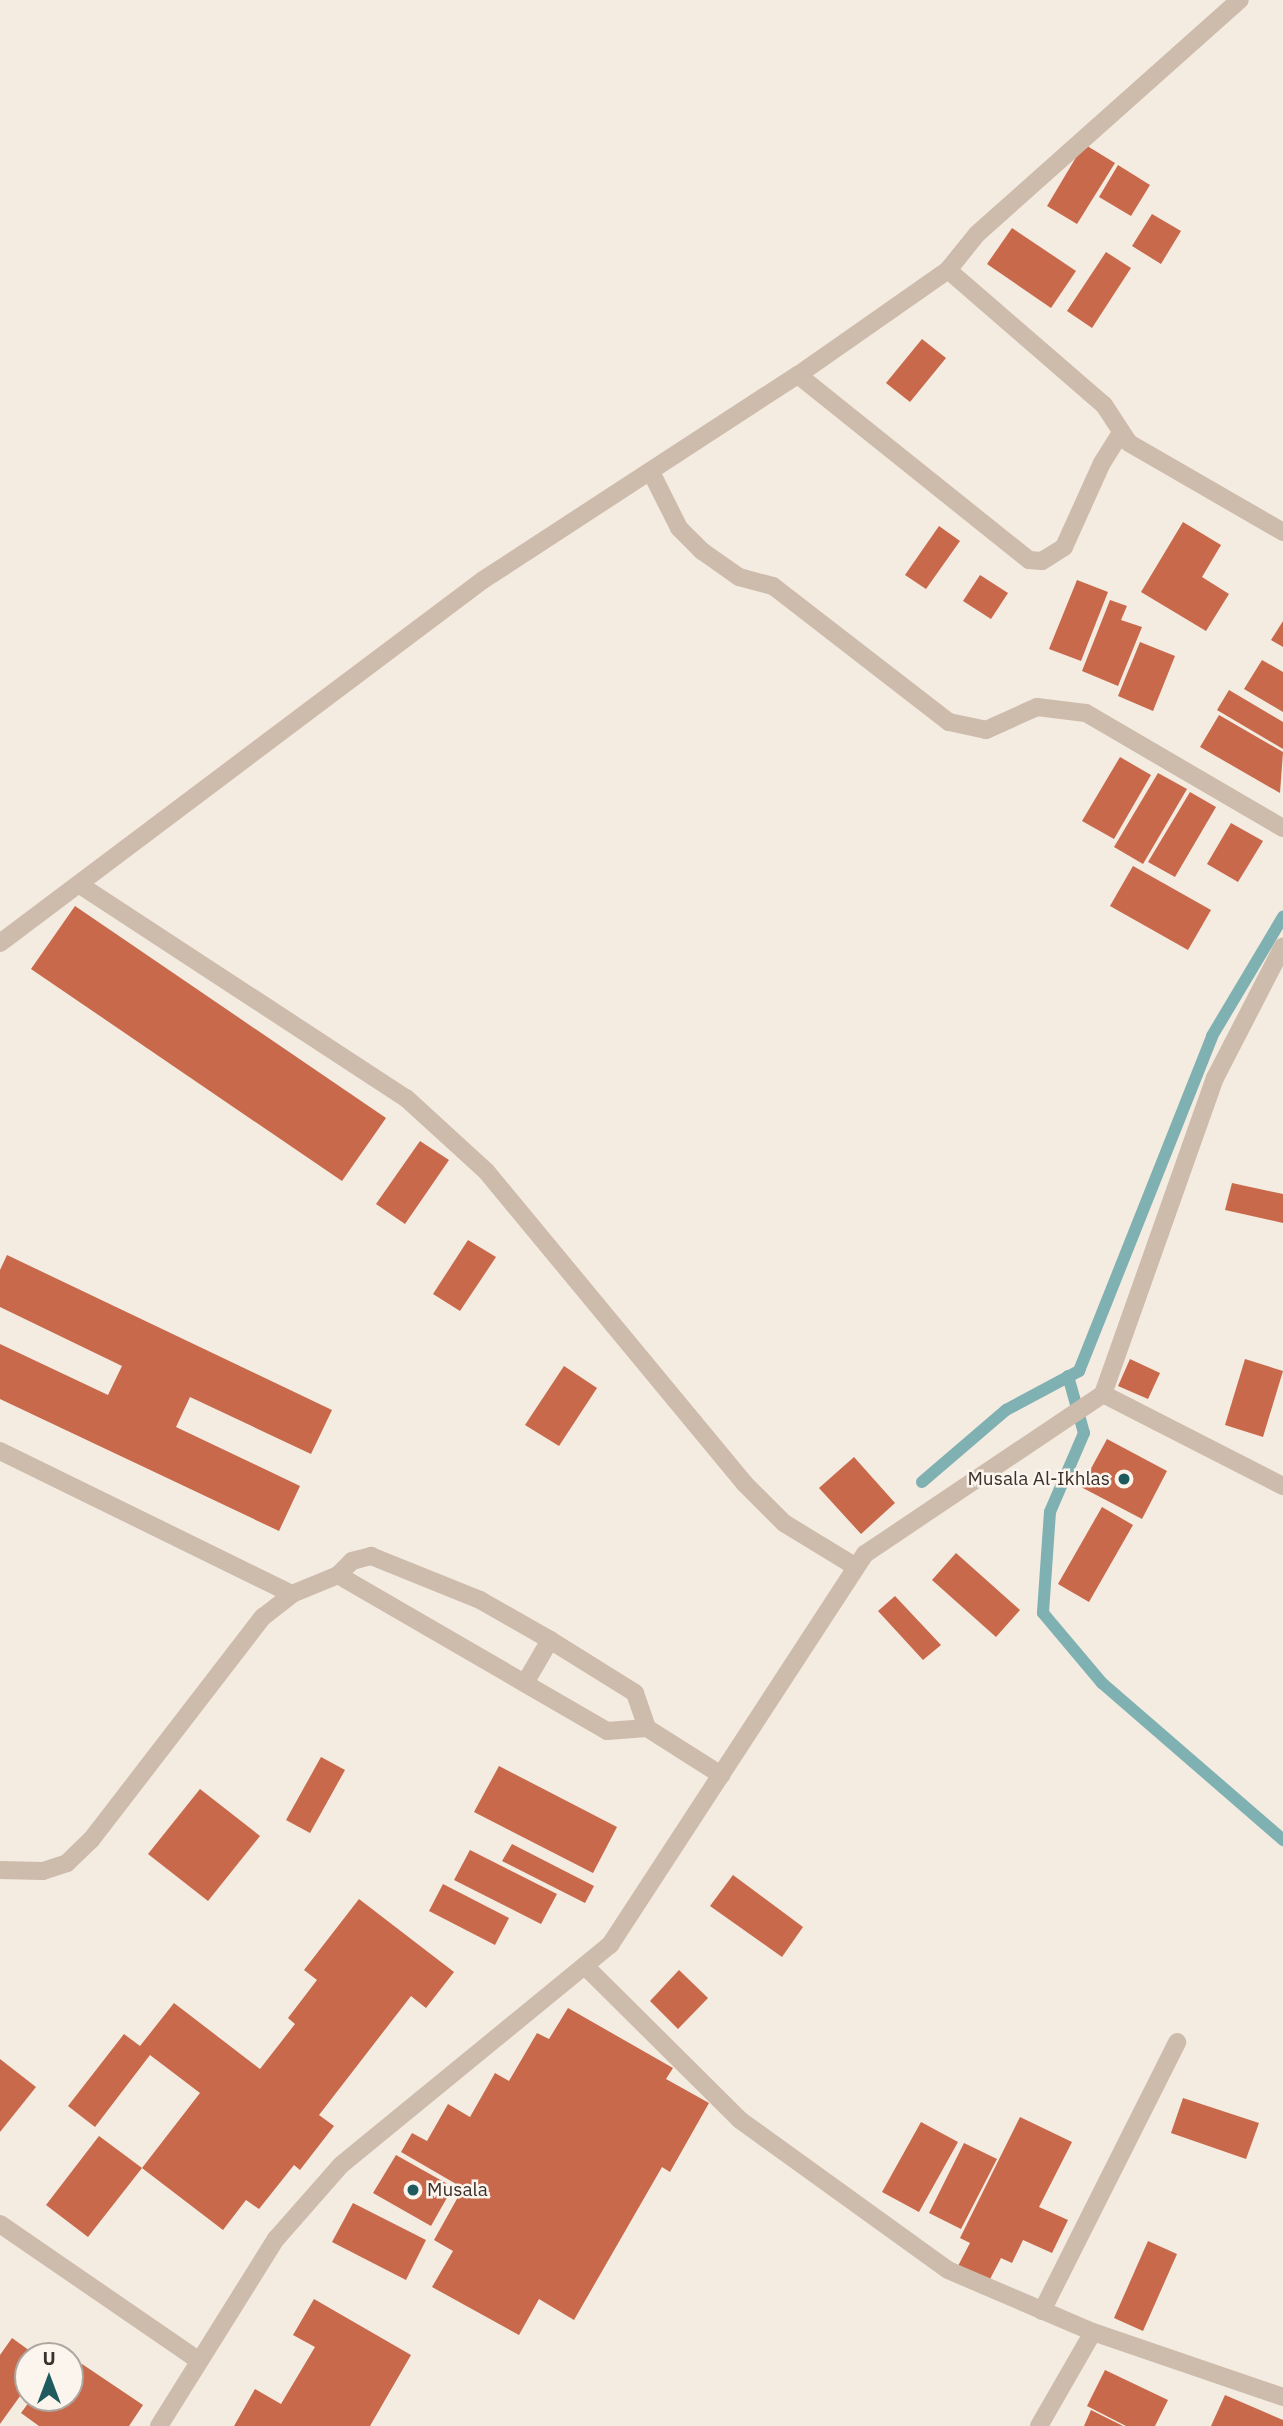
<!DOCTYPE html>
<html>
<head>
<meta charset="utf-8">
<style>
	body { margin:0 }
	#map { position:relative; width:1283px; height:2426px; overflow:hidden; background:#f4ebe1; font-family:"IBM Plex Sans",sans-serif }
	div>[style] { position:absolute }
	.stream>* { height:12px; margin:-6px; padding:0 6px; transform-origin:6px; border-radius:6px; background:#7fb0b2 }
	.building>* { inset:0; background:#c8694b }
	.minor>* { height:18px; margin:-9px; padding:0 9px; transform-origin:9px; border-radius:9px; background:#cdbbac }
	.dots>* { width:19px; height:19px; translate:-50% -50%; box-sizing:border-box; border:4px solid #fbf5ee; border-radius:50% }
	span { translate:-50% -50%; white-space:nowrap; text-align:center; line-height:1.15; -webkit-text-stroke:5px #fbf5ee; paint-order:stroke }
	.poi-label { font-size:19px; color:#3b302b }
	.right { translate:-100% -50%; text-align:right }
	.left { translate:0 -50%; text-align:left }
	.north { position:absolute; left:14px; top:2342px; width:70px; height:70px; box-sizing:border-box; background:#fbf5ee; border:2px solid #aea6a0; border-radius:50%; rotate:0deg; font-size:19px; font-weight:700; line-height:28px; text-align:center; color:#3b302b }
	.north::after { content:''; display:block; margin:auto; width:24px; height:32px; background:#1f5a5e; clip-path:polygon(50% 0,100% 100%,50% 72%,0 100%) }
</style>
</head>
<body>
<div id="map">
	<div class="stream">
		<div style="left:1068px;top:1376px;width:59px;rotate:74.3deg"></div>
		<div style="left:1084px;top:1433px;width:86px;rotate:113.3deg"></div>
		<div style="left:1050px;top:1512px;width:101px;rotate:94deg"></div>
		<div style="left:1043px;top:1613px;width:92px;rotate:49.9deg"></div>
		<div style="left:1102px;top:1683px;width:240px;rotate:40.9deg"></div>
		<div style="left:922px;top:1482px;width:111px;rotate:-40.6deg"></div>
		<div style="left:1006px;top:1410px;width:83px;rotate:-28.1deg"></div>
		<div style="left:1079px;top:1371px;width:360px;rotate:-68.3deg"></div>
		<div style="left:1212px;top:1036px;width:139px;rotate:-59.2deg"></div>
	</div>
	<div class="building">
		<div style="clip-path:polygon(1084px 144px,1115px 163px,1077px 224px,1047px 206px)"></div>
		<div style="clip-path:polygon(1118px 165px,1150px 185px,1131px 216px,1099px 197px)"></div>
		<div style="clip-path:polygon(1152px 214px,1181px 231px,1161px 264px,1132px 246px)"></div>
		<div style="clip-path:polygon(1012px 228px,1076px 271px,1051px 308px,987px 264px)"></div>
		<div style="clip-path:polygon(1106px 252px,1131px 268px,1092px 328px,1067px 311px)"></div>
		<div style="clip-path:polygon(922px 339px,946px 358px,910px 402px,886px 383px)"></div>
		<div style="clip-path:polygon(1183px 522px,1221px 545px,1202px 577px,1229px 594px,1206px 631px,1141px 592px)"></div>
		<div style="clip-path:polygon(939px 526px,960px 541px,926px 589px,905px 575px)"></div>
		<div style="clip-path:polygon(980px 575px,1008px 593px,991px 619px,963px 601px)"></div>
		<div style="clip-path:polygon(1077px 580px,1108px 592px,1081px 661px,1049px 649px)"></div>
		<div style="clip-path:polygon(1110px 600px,1127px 606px,1121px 620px,1142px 627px,1118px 686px,1082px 671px)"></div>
		<div style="clip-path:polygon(1283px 621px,1283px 647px,1271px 640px)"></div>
		<div style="clip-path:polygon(1140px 642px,1175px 656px,1153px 711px,1118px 696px)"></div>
		<div style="clip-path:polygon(1262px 660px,1283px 672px,1283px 712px,1244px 689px)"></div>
		<div style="clip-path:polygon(1229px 690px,1283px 722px,1283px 749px,1217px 710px)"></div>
		<div style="clip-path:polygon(1219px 715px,1283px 752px,1280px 793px,1200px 747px)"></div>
		<div style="clip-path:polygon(1120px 757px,1151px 775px,1114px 839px,1082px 821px)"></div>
		<div style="clip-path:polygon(1158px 773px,1187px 789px,1143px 864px,1114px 847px)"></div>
		<div style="clip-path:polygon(1190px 792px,1216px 807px,1175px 877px,1148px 862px)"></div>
		<div style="clip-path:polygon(1231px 823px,1263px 841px,1238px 882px,1207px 864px)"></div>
		<div style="clip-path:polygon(1133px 866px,1211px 910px,1188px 950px,1110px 906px)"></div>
		<div style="clip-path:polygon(75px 906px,386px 1118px,342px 1181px,31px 969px)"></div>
		<div style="clip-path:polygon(420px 1141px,449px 1160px,405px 1224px,376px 1204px)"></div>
		<div style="clip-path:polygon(1232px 1183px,1283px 1194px,1283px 1223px,1225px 1210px)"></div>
		<div style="clip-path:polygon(468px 1240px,496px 1257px,460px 1311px,433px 1294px)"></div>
		<div style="clip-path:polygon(7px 1255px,332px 1410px,311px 1454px,190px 1397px,176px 1427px,300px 1486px,279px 1531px,0 1399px,0 1344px,108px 1395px,122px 1366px,0 1307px,0 1270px)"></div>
		<div style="clip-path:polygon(1130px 1359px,1160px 1373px,1148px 1399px,1118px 1386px)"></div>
		<div style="clip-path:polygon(1245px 1359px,1283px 1371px,1263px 1437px,1225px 1425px)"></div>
		<div style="clip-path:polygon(564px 1366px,597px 1388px,559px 1446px,525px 1425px)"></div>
		<div style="clip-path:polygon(1107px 1439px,1167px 1471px,1142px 1519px,1081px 1487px)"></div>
		<div style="clip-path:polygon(854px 1457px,895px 1503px,861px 1534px,819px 1488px)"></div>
		<div style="clip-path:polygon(1102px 1507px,1133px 1525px,1089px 1602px,1058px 1584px)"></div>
		<div style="clip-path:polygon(956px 1553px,1020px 1610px,996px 1637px,932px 1580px)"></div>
		<div style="clip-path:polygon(895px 1596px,941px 1645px,923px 1660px,878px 1611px)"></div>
		<div style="clip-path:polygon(321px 1757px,345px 1770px,310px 1833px,286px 1820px)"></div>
		<div style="clip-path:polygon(499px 1766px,617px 1827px,593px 1873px,474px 1812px)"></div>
		<div style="clip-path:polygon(200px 1789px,260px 1836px,208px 1901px,148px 1854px)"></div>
		<div style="clip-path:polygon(512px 1844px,594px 1886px,585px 1903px,502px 1861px)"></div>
		<div style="clip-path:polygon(470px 1850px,557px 1894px,541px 1924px,454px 1880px)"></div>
		<div style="clip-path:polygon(733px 1875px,803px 1927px,782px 1957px,710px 1906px)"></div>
		<div style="clip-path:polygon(443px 1884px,509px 1918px,495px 1945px,429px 1911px)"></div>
		<div style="clip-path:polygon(359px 1899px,454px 1972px,426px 2008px,411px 1996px,319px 2115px,334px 2126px,300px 2170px,294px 2165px,259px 2209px,246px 2200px,223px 2230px,142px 2168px,200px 2093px,150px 2055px,95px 2127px,68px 2106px,124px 2034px,140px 2046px,174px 2003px,260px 2069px,295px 2024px,288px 2018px,317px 1980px,304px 1970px)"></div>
		<div style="clip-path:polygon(679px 1970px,708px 1998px,678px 2029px,650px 2001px)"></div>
		<div style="clip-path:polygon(568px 2008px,673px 2068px,666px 2079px,709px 2103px,670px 2172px,662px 2167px,574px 2320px,539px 2299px,519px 2335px,432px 2287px,453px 2251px,434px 2240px,463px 2188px,401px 2152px,412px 2133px,427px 2141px,448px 2104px,470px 2117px,495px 2073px,509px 2081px,537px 2033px,549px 2039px)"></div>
		<div style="clip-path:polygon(0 2059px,36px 2087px,0 2132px)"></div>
		<div style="clip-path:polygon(1183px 2098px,1259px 2123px,1246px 2159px,1171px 2133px)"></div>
		<div style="clip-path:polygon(1020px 2117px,1072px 2142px,1039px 2207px,1068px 2220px,1052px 2253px,1023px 2240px,1012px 2263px,1001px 2258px,989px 2281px,958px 2266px,970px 2243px,960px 2238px)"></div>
		<div style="clip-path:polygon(921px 2122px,958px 2142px,919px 2212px,882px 2192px)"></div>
		<div style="clip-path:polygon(99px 2136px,142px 2168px,88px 2237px,46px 2205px)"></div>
		<div style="clip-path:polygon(964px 2143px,997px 2159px,961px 2229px,929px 2213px)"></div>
		<div style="clip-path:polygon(396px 2155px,453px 2187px,431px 2226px,373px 2193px)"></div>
		<div style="clip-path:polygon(353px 2203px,426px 2240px,406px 2280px,332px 2242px)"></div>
		<div style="clip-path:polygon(1148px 2241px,1177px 2254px,1143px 2331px,1114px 2318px)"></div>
		<div style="clip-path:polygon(314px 2299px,411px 2355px,370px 2426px,234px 2426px,255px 2389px,281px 2404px,315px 2347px,293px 2335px)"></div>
		<div style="clip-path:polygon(12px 2338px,37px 2356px,28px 2356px,28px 2385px,0 2424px,0 2355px)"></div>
		<div style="clip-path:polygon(82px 2364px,143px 2405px,129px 2426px,39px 2426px,21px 2413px,32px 2398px,70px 2398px,70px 2382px)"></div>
		<div style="clip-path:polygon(1105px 2370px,1168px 2400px,1155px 2426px,1126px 2426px,1087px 2406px)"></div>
		<div style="clip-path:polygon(1225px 2395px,1283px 2420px,1283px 2426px,1211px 2426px)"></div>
		<div style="clip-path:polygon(1091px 2410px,1123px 2426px,1084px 2426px)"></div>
	</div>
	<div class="minor">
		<div style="left:948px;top:270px;width:206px;rotate:40.9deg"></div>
		<div style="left:1104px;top:405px;width:45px;rotate:56.7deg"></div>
		<div style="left:1129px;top:443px;width:178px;rotate:30deg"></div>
		<div style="left:798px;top:375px;width:296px;rotate:38.7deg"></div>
		<div style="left:1029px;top:560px;width:13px;rotate:4deg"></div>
		<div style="left:1042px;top:561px;width:26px;rotate:-32deg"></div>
		<div style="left:1064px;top:547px;width:92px;rotate:-65.7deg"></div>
		<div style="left:1102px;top:463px;width:36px;rotate:-58deg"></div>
		<div style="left:651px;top:472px;width:63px;rotate:63.4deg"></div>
		<div style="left:679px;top:528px;width:33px;rotate:45deg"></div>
		<div style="left:702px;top:551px;width:45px;rotate:35.1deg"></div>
		<div style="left:739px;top:577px;width:35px;rotate:15deg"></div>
		<div style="left:773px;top:586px;width:222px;rotate:37.7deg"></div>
		<div style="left:949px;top:722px;width:38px;rotate:12deg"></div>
		<div style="left:986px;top:730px;width:56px;rotate:-24.3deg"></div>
		<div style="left:1037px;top:707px;width:49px;rotate:7deg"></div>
		<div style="left:1086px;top:713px;width:228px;rotate:30.3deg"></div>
		<div style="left:80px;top:885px;width:389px;rotate:33.2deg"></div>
		<div style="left:406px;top:1098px;width:108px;rotate:42.4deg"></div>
		<div style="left:486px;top:1171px;width:406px;rotate:50.4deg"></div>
		<div style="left:745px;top:1484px;width:55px;rotate:45deg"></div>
		<div style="left:784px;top:1523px;width:84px;rotate:31.4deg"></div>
		<div style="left:0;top:943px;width:604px;rotate:-36.93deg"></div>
		<div style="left:483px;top:580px;width:376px;rotate:-33.1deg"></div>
		<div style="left:798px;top:375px;width:183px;rotate:-35deg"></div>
		<div style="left:948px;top:270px;width:46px;rotate:-51.1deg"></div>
		<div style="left:977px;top:234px;width:352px;rotate:-41.7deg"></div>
		<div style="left:1103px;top:1394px;width:202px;rotate:27.1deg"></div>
		<div style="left:0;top:1451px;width:325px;rotate:26.1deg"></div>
		<div style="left:338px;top:1575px;width:311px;rotate:30.1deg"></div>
		<div style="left:607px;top:1731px;width:40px;rotate:-4.3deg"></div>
		<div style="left:525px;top:1683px;width:50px;rotate:-59.8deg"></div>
		<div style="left:0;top:1870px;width:43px;rotate:1.3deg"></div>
		<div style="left:43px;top:1871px;width:25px;rotate:-18deg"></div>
		<div style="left:67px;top:1863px;width:33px;rotate:-44deg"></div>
		<div style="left:91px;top:1840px;width:282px;rotate:-52.4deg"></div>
		<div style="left:263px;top:1617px;width:37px;rotate:-38deg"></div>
		<div style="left:292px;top:1594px;width:50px;rotate:-22.4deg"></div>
		<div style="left:338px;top:1575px;width:20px;rotate:-45deg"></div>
		<div style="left:352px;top:1561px;width:20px;rotate:-15deg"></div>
		<div style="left:371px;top:1556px;width:118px;rotate:22deg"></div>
		<div style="left:480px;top:1600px;width:81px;rotate:29.7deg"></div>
		<div style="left:550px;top:1640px;width:100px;rotate:31.9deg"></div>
		<div style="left:635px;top:1693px;width:37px;rotate:71deg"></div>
		<div style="left:647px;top:1728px;width:88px;rotate:32.4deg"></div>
		<div style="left:585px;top:1966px;width:218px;rotate:44.8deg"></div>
		<div style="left:740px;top:2120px;width:256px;rotate:35.8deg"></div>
		<div style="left:948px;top:2270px;width:158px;rotate:23.2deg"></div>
		<div style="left:1093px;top:2332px;width:201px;rotate:18.9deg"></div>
		<div style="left:0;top:2224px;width:240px;rotate:34.5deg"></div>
		<div style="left:1042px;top:2311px;width:301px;rotate:-63.3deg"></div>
		<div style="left:159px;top:2426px;width:221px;rotate:-58deg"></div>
		<div style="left:276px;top:2239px;width:98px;rotate:-48.7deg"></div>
		<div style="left:341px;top:2165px;width:348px;rotate:-39.3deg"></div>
		<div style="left:610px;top:1945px;width:467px;rotate:-56.9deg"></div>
		<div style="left:865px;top:1554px;width:287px;rotate:-33.9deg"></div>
		<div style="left:1103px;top:1394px;width:335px;rotate:-70.5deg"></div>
		<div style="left:1215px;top:1078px;width:148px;rotate:-62.7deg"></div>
		<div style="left:1039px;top:2426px;width:108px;rotate:-60.1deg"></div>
	</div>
	<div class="dots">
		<div style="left:1124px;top:1479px;background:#1f5a5e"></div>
		<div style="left:413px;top:2190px;background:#1f5a5e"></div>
	</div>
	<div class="poi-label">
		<span class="right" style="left:1110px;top:1479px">Musala Al-Ikhlas</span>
		<span class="left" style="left:427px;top:2190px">Musala</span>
	</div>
	<div class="north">U</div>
</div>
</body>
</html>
